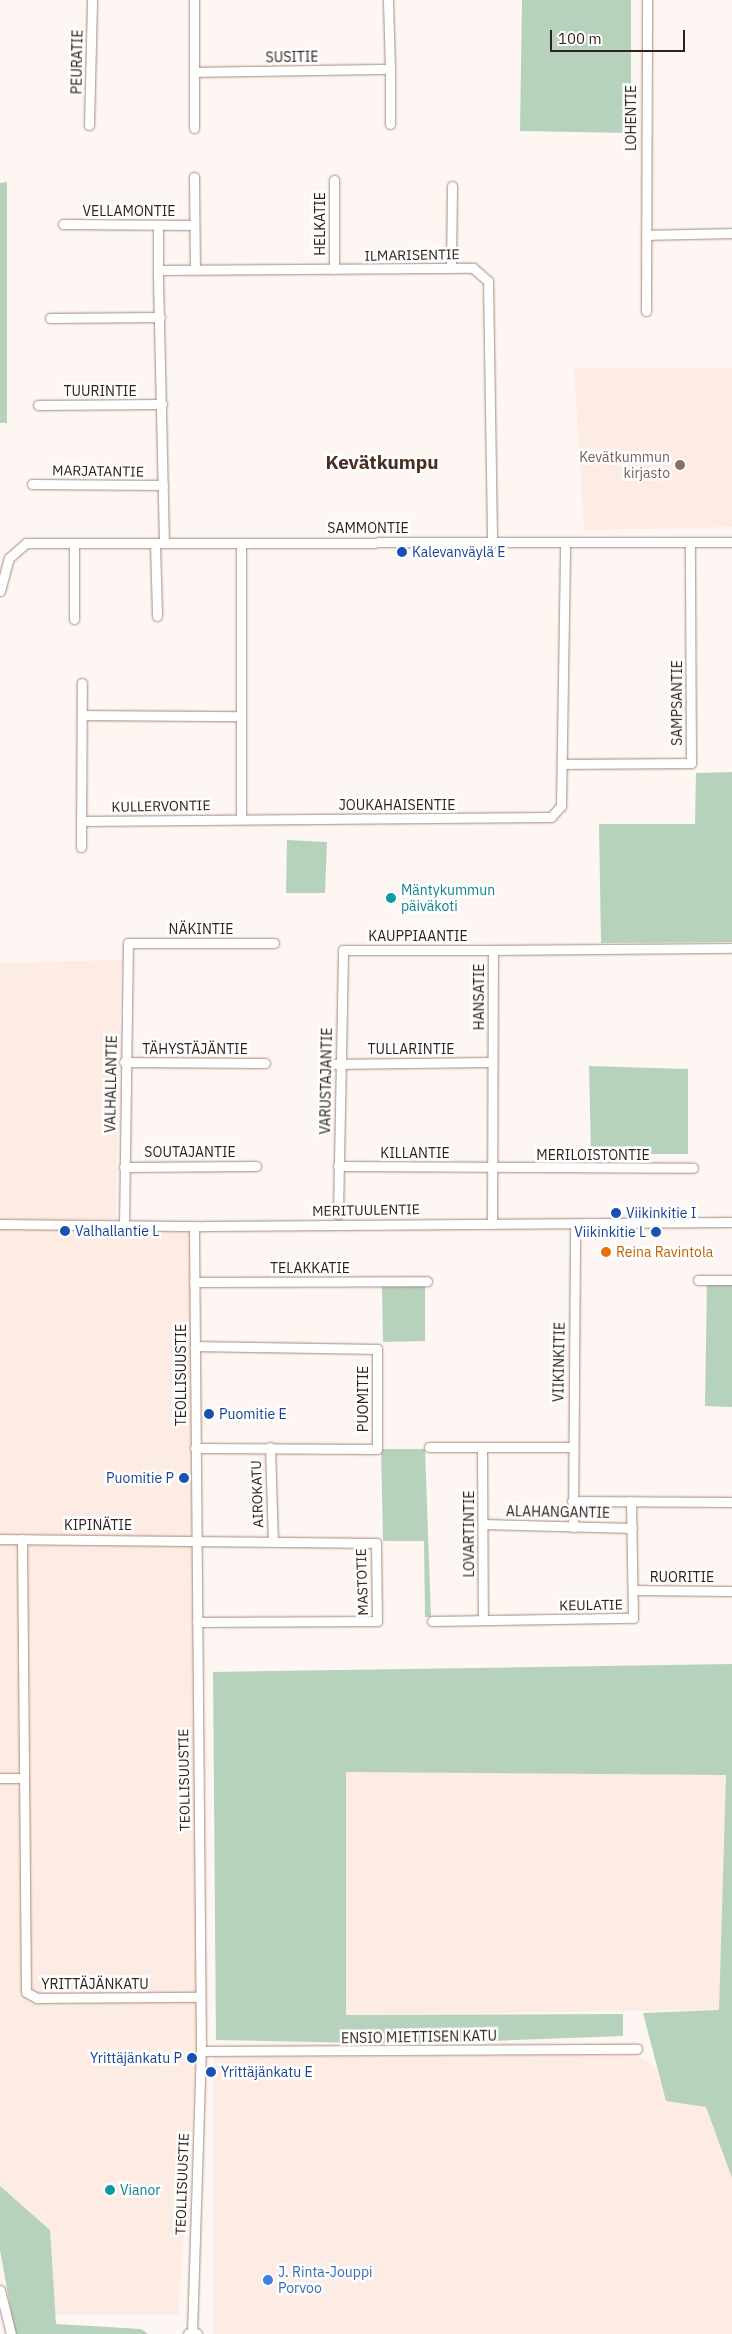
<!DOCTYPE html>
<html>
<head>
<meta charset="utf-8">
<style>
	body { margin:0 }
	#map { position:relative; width:732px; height:2334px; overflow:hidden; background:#fdf6f3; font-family:"IBM Plex Sans",sans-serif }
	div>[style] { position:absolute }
	.built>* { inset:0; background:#fdece3 }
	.green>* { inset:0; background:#b6d2bc }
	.roads { filter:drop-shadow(0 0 1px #a88879) drop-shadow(0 0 1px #a88879) }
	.minor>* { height:9px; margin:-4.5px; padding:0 4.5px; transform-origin:4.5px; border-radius:4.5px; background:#fff }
	.secondary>* { height:11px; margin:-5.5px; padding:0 5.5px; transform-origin:5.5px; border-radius:5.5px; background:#fff }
	.dots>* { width:14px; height:14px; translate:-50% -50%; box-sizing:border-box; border:2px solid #fff; border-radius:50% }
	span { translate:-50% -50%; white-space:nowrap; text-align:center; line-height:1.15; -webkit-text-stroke:5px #fff; paint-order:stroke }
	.street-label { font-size:14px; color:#2f221c }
	.education-label { font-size:14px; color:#785e54 }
	.right { translate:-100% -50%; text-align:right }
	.transit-label { font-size:14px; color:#164399 }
	.left { translate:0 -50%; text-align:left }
	.culture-label { font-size:14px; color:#0d838f }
	.food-label { font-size:14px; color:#c56008 }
	.shop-label { font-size:14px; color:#366cbe }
	.district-label { font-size:19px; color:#492e21; font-weight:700 }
	.scale { position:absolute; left:550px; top:30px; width:135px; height:22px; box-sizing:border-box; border:2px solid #2f221c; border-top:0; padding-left:6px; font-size:15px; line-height:18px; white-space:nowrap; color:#2f221c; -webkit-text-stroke:4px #fff; paint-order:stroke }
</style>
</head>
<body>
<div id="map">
	<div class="built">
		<div style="clip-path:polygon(574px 368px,732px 368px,732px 527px,584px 530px)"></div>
		<div style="clip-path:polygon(121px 960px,116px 1219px,0 1219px,0 963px)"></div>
		<div style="clip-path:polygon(0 1228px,193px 1228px,197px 2045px,178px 2315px,54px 2315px,50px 2230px,0 2186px)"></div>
		<div style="clip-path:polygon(346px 1772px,727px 1775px,719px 2010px,346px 2015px)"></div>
		<div style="clip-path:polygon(638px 2055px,732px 2125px,732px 2334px,213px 2334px,214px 2057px)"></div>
	</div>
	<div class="green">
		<div style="clip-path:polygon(522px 0,631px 0,631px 133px,520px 131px)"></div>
		<div style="clip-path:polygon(7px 182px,7px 423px,0 423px,0 183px)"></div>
		<div style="clip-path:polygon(732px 772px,732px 942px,601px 943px,599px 824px,695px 824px,696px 773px)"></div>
		<div style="clip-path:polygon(287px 840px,327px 842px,325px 893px,286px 893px)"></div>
		<div style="clip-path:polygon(589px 1066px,688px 1069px,688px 1154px,591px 1154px)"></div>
		<div style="clip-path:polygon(707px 1279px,732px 1279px,732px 1407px,705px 1406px)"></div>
		<div style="clip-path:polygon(382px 1285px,425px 1285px,425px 1341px,383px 1342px)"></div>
		<div style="clip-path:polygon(381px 1449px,425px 1449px,431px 1617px,425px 1617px,424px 1541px,383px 1541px)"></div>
		<div style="clip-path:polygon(732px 1664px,732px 2178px,706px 2107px,666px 2101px,643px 2013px,719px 2010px,726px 1775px,346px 1772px,346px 2015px,623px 2014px,623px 2036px,411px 2044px,216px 2040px,213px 1672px)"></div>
		<div style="clip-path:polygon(0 2186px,50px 2230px,56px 2324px,141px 2329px,148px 2334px,15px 2334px,0 2250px)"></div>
	</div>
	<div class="roads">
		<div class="minor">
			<div style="left:194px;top:0;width:72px;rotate:90deg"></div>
			<div style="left:194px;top:72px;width:196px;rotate:-0.9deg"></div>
			<div style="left:390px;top:69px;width:69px;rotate:-91.7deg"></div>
			<div style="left:390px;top:69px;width:55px;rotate:90deg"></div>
			<div style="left:89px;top:125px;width:125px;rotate:-88.6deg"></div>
			<div style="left:194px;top:128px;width:56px;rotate:-90deg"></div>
			<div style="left:194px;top:177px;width:91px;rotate:89.4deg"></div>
			<div style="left:334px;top:180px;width:89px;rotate:90deg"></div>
			<div style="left:63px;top:224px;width:131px;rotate:0.4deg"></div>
			<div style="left:158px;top:225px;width:45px;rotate:90deg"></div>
			<div style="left:646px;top:235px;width:86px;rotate:-1.3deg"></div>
			<div style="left:451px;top:268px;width:82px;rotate:-89.3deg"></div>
			<div style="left:646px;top:311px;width:311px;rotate:-89.8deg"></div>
			<div style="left:50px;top:318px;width:110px;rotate:-0.5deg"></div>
			<div style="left:38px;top:405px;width:124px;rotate:-0.5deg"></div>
			<div style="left:32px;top:484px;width:131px;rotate:0.4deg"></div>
			<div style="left:155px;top:543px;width:73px;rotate:88.4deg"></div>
			<div style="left:164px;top:543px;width:273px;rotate:-91.3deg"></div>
			<div style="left:158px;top:270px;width:315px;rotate:-0.4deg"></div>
			<div style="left:473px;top:268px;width:20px;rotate:41deg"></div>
			<div style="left:488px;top:281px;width:262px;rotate:89.1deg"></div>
			<div style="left:241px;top:543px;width:276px;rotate:90deg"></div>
			<div style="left:0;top:591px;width:34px;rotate:-75deg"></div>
			<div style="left:9px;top:558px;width:23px;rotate:-41deg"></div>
			<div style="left:26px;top:543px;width:706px;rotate:-0.08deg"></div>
			<div style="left:74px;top:619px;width:76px;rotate:-90deg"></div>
			<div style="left:82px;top:715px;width:158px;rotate:0.4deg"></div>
			<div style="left:562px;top:764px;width:129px;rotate:-0.4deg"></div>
			<div style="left:691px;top:763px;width:219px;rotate:-90.3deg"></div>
			<div style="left:81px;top:821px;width:470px;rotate:-0.5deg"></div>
			<div style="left:551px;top:817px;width:15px;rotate:-48deg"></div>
			<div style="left:561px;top:806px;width:262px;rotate:-89.1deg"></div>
			<div style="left:81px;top:847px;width:164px;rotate:-89.7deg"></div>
			<div style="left:124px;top:1062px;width:141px;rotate:0.4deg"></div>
			<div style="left:330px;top:1064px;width:162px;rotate:-0.7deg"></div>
			<div style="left:338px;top:1166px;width:355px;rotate:0.3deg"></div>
			<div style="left:124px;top:1167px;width:132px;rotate:-0.4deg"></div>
			<div style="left:338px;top:1214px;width:264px;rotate:-88.9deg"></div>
			<div style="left:343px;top:950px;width:150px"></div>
			<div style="left:492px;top:1223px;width:273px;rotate:-89.8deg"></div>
			<div style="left:493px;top:950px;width:239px;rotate:-0.5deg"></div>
			<div style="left:0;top:1224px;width:206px;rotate:0.6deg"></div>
			<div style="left:206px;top:1226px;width:526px;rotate:-0.44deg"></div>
			<div style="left:124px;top:1226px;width:283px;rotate:-89.2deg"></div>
			<div style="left:128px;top:943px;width:146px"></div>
			<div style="left:698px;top:1280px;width:34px"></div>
			<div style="left:194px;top:1282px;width:233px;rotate:-0.2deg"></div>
			<div style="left:270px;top:1447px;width:94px;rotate:88.2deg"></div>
			<div style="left:429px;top:1447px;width:143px"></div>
			<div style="left:195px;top:1448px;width:182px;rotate:0.3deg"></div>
			<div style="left:377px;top:1449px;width:100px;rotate:-90deg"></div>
			<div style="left:377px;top:1349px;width:182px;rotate:-179.1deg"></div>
			<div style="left:482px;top:1448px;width:172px;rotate:89.7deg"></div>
			<div style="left:572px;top:1501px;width:160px;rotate:0.4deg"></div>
			<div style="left:483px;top:1524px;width:149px;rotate:1.5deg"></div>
			<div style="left:573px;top:1527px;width:302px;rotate:-89.6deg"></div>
			<div style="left:0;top:1539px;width:376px;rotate:0.6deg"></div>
			<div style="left:376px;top:1543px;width:78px;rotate:89.3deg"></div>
			<div style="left:377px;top:1621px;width:180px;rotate:179.7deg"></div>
			<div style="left:22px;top:1539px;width:453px;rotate:89.5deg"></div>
			<div style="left:26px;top:1992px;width:13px;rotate:29deg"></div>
			<div style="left:37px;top:1998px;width:163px;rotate:-0.4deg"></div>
			<div style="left:633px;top:1590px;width:99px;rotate:0.6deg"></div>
			<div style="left:432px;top:1621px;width:201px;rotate:-0.9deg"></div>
			<div style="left:633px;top:1618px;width:117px;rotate:-91deg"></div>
			<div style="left:0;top:1778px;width:23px"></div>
			<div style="left:201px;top:2051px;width:436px;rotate:-0.3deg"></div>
			<div style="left:0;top:2290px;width:45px;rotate:76deg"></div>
			<div style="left:192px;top:2333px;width:282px;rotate:-88.2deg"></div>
			<div style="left:201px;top:2051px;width:825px;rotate:-90.49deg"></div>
		</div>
		<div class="secondary">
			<div style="left:189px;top:2334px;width:7px"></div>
		</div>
	</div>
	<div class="dots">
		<div style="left:680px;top:465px;background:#8d6e63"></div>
		<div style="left:402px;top:552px;background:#1a4fb4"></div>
		<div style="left:391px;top:898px;background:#0f9aa8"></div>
		<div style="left:616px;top:1213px;background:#1a4fb4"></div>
		<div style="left:65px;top:1231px;background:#1a4fb4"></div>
		<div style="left:656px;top:1232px;background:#1a4fb4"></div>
		<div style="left:606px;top:1252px;background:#e8710a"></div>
		<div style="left:209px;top:1414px;background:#1a4fb4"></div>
		<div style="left:184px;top:1478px;background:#1a4fb4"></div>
		<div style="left:192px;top:2058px;background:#1a4fb4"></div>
		<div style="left:211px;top:2072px;background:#1a4fb4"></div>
		<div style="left:110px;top:2190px;background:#0f9aa8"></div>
		<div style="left:268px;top:2280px;background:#3f7fe0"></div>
	</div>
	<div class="street-label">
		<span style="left:292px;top:57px;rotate:-1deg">SUSITIE</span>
		<span style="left:77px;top:62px;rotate:-89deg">PEURATIE</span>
		<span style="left:631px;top:118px;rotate:-90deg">LOHENTIE</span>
		<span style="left:129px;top:211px">VELLAMONTIE</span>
		<span style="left:320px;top:224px;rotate:-90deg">HELKATIE</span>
		<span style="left:412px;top:255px;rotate:-1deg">ILMARISENTIE</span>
		<span style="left:100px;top:391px">TUURINTIE</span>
		<span style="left:98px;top:471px;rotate:1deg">MARJATANTIE</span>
		<span style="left:368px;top:528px">SAMMONTIE</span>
		<span style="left:677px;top:703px;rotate:-90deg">SAMPSANTIE</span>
		<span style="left:397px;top:805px">JOUKAHAISENTIE</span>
		<span style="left:161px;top:806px;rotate:-1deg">KULLERVONTIE</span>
		<span style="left:201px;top:929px">NÄKINTIE</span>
		<span style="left:418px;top:936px">KAUPPIAANTIE</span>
		<span style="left:479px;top:997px;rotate:-90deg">HANSATIE</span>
		<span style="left:195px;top:1049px">TÄHYSTÄJÄNTIE</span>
		<span style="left:411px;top:1049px">TULLARINTIE</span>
		<span style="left:326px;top:1081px;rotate:-89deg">VARUSTAJANTIE</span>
		<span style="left:111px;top:1084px;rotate:-89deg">VALHALLANTIE</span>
		<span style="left:190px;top:1152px">SOUTAJANTIE</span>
		<span style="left:415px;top:1153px">KILLANTIE</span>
		<span style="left:593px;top:1155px">MERILOISTONTIE</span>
		<span style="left:366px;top:1210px;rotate:-1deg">MERITUULENTIE</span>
		<span style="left:310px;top:1268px">TELAKKATIE</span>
		<span style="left:559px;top:1362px;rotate:-89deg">VIIKINKITIE</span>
		<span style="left:181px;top:1375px;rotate:-90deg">TEOLLISUUSTIE</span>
		<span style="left:363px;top:1399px;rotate:-90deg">PUOMITIE</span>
		<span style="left:257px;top:1494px;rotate:-92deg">AIROKATU</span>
		<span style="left:558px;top:1512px;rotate:1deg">ALAHANGANTIE</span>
		<span style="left:98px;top:1525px">KIPINÄTIE</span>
		<span style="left:469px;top:1534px;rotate:-90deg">LOVARTINTIE</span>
		<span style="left:682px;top:1577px">RUORITIE</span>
		<span style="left:362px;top:1582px;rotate:-92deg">MASTOTIE</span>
		<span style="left:591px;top:1605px;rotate:-1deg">KEULATIE</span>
		<span style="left:184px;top:1780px;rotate:-91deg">TEOLLISUUSTIE</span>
		<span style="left:95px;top:1984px">YRITTÄJÄNKATU</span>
		<span style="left:419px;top:2037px;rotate:-1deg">ENSIO MIETTISEN KATU</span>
		<span style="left:182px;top:2184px;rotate:-88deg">TEOLLISUUSTIE</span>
	</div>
	<div class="education-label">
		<span class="right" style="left:670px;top:465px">Kevätkummun<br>kirjasto</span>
	</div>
	<div class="transit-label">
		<span class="left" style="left:412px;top:552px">Kalevanväylä E</span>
		<span class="left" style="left:626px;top:1213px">Viikinkitie I</span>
		<span class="left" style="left:75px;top:1231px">Valhallantie L</span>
		<span class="right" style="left:646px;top:1232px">Viikinkitie L</span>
		<span class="left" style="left:219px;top:1414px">Puomitie E</span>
		<span class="right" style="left:174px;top:1478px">Puomitie P</span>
		<span class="right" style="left:182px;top:2058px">Yrittäjänkatu P</span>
		<span class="left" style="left:221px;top:2072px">Yrittäjänkatu E</span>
	</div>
	<div class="culture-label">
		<span class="left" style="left:401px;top:898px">Mäntykummun<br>päiväkoti</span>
		<span class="left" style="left:120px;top:2190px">Vianor</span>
	</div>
	<div class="food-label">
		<span class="left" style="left:616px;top:1252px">Reina Ravintola</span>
	</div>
	<div class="shop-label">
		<span class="left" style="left:278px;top:2280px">J. Rinta-Jouppi<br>Porvoo</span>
	</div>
	<div class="district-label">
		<span style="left:382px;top:463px">Kevätkumpu</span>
	</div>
	<div class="scale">100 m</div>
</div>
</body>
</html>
